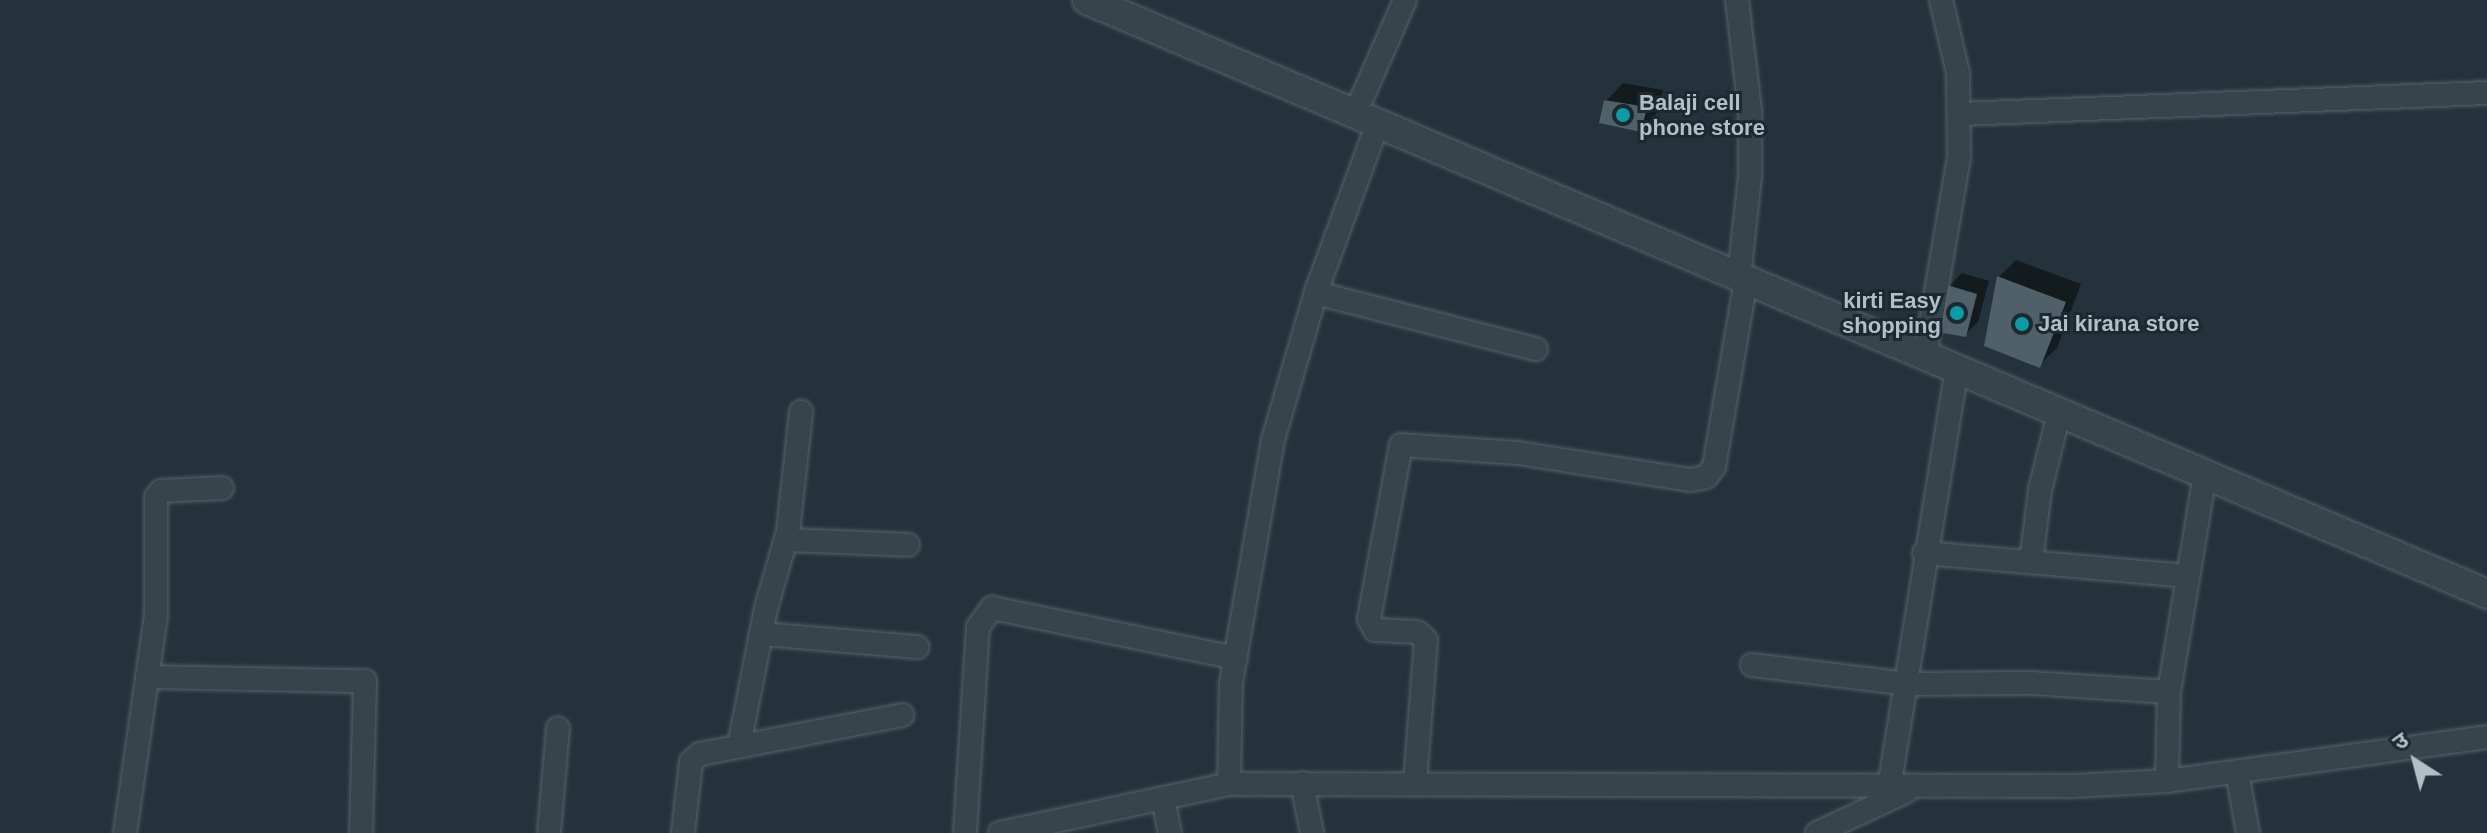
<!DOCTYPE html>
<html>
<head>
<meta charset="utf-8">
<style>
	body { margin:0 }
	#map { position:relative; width:2487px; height:833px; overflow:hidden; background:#24333b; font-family:Arial,"Noto Sans Devanagari",sans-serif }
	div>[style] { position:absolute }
	.shadow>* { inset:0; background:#0007 }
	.building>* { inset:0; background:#4f6069 }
	.roads { filter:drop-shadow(0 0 2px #566269) drop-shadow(0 0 2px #566269) }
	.minor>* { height:22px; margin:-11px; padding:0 11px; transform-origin:11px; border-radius:11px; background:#38444c }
	.tertiary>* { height:28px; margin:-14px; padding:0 14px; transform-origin:14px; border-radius:14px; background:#38444c }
	.dots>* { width:22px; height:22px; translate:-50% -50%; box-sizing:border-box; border:4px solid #1d2930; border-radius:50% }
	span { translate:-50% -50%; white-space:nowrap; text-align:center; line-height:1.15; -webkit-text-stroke:6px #1d2930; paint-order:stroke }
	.poi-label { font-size:22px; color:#b3bfc7; font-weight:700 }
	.left { translate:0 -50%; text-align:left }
	.right { translate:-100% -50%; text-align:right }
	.north { position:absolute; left:2375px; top:721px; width:80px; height:80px; -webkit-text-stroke:6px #1d2930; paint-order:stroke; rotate:324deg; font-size:22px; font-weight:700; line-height:32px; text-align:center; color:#b3bfc7 }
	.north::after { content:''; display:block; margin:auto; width:28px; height:36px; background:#b3bfc7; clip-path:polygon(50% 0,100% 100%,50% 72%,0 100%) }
</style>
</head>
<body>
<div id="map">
	<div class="shadow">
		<div style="clip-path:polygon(1623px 83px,1663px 90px,1658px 112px,1641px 130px,1606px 101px)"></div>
		<div style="clip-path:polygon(2016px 260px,2081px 284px,2057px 348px,2039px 365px,1999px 277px)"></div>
		<div style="clip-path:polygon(1962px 273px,1989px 281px,1978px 322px,1965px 335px,1949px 286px)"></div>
	</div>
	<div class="building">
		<div style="clip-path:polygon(1604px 100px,1647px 107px,1641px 132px,1599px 123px)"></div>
		<div style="clip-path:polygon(1997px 276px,2066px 302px,2040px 368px,1984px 346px)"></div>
		<div style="clip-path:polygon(1947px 285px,1977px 294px,1966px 337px,1937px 332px)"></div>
	</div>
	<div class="roads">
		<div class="minor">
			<div style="left:1737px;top:0;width:112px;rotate:83.3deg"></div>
			<div style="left:1750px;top:111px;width:65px;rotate:90deg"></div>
			<div style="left:1750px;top:176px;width:102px;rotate:96.2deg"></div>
			<div style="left:1355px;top:114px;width:124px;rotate:-66.3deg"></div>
			<div style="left:1960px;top:114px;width:527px;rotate:-2.28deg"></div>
			<div style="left:1316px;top:293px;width:227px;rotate:14.3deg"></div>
			<div style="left:1925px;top:356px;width:201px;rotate:-80.3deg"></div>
			<div style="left:1959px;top:158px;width:85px;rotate:-90.7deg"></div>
			<div style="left:1958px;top:73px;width:75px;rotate:-103.1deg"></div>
			<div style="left:786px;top:540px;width:122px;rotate:2.3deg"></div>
			<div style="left:1924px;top:553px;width:265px;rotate:5deg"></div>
			<div style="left:2031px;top:562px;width:73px;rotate:-82.9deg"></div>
			<div style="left:2040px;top:490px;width:79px;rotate:-76.1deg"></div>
			<div style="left:761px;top:634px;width:157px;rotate:4.8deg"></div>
			<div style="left:1752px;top:665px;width:157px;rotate:6.9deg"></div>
			<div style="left:1908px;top:684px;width:123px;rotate:-0.5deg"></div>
			<div style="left:2031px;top:683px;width:138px;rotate:3.7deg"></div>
			<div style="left:147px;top:677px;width:218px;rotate:1.1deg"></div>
			<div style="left:365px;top:681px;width:152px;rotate:91.5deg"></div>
			<div style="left:739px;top:746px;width:141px;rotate:-78.9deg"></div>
			<div style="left:766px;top:608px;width:79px;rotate:-73.9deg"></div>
			<div style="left:788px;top:532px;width:121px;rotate:-83.8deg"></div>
			<div style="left:2237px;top:772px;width:62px;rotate:79.8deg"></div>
			<div style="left:2167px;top:781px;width:89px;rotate:-88.7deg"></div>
			<div style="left:2169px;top:692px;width:220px;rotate:-80.6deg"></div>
			<div style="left:1302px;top:783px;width:51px;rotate:78.7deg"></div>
			<div style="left:1415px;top:783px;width:143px;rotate:-85.6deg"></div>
			<div style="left:1426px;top:640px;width:12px;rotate:-138deg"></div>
			<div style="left:1417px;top:632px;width:42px;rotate:-177.3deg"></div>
			<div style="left:1375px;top:630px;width:13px;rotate:-119deg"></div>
			<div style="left:1369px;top:619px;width:177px;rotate:-79.6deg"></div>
			<div style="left:1401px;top:445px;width:117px;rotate:3.9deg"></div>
			<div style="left:1518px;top:453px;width:175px;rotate:8.9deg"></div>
			<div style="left:1691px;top:480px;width:15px;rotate:-11deg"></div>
			<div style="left:1706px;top:477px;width:13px;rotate:-51deg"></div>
			<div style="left:1714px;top:467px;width:190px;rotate:-80.3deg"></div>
			<div style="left:1229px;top:784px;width:101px;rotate:-88.9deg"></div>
			<div style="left:1231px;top:683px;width:247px;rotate:-80.2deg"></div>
			<div style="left:1273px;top:440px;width:154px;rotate:-73.8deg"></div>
			<div style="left:1316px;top:292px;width:180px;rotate:-69.9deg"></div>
			<div style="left:1889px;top:788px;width:424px;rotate:-80.8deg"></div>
			<div style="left:1163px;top:798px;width:36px;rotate:79deg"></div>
			<div style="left:125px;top:833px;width:220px;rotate:-81.9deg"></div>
			<div style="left:156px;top:615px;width:118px;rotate:-90deg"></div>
			<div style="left:156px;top:497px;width:8px;rotate:-50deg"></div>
			<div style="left:161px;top:491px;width:61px;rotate:-2.8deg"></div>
			<div style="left:549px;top:833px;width:105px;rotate:-85.1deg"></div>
			<div style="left:683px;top:833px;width:71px;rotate:-83.6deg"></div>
			<div style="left:691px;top:762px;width:12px;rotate:-42deg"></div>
			<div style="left:700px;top:754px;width:206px;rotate:-10.9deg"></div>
			<div style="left:965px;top:833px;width:206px;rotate:-86.4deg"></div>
			<div style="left:978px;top:627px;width:24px;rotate:-54deg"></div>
			<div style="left:992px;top:608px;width:249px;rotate:11.6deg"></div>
			<div style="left:1000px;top:833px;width:234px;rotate:-12.1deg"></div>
			<div style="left:1229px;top:784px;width:843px;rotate:0.14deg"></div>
			<div style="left:2072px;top:786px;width:95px;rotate:-3deg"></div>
			<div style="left:2167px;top:781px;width:323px;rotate:-7.8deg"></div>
			<div style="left:1817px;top:833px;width:99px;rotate:-25deg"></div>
		</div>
		<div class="tertiary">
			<div style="left:1087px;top:0;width:1521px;rotate:22.99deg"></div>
		</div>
	</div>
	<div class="dots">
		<div style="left:1623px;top:115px;background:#0f9aa8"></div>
		<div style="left:1957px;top:313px;background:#0f9aa8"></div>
		<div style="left:2022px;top:324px;background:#0f9aa8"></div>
	</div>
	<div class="poi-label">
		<span class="left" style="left:1639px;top:115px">Balaji cell<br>phone store</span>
		<span class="right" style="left:1941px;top:313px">kirti Easy<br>shopping</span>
		<span class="left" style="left:2038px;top:324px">Jai kirana store</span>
	</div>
	<div class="north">उ</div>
</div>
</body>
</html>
